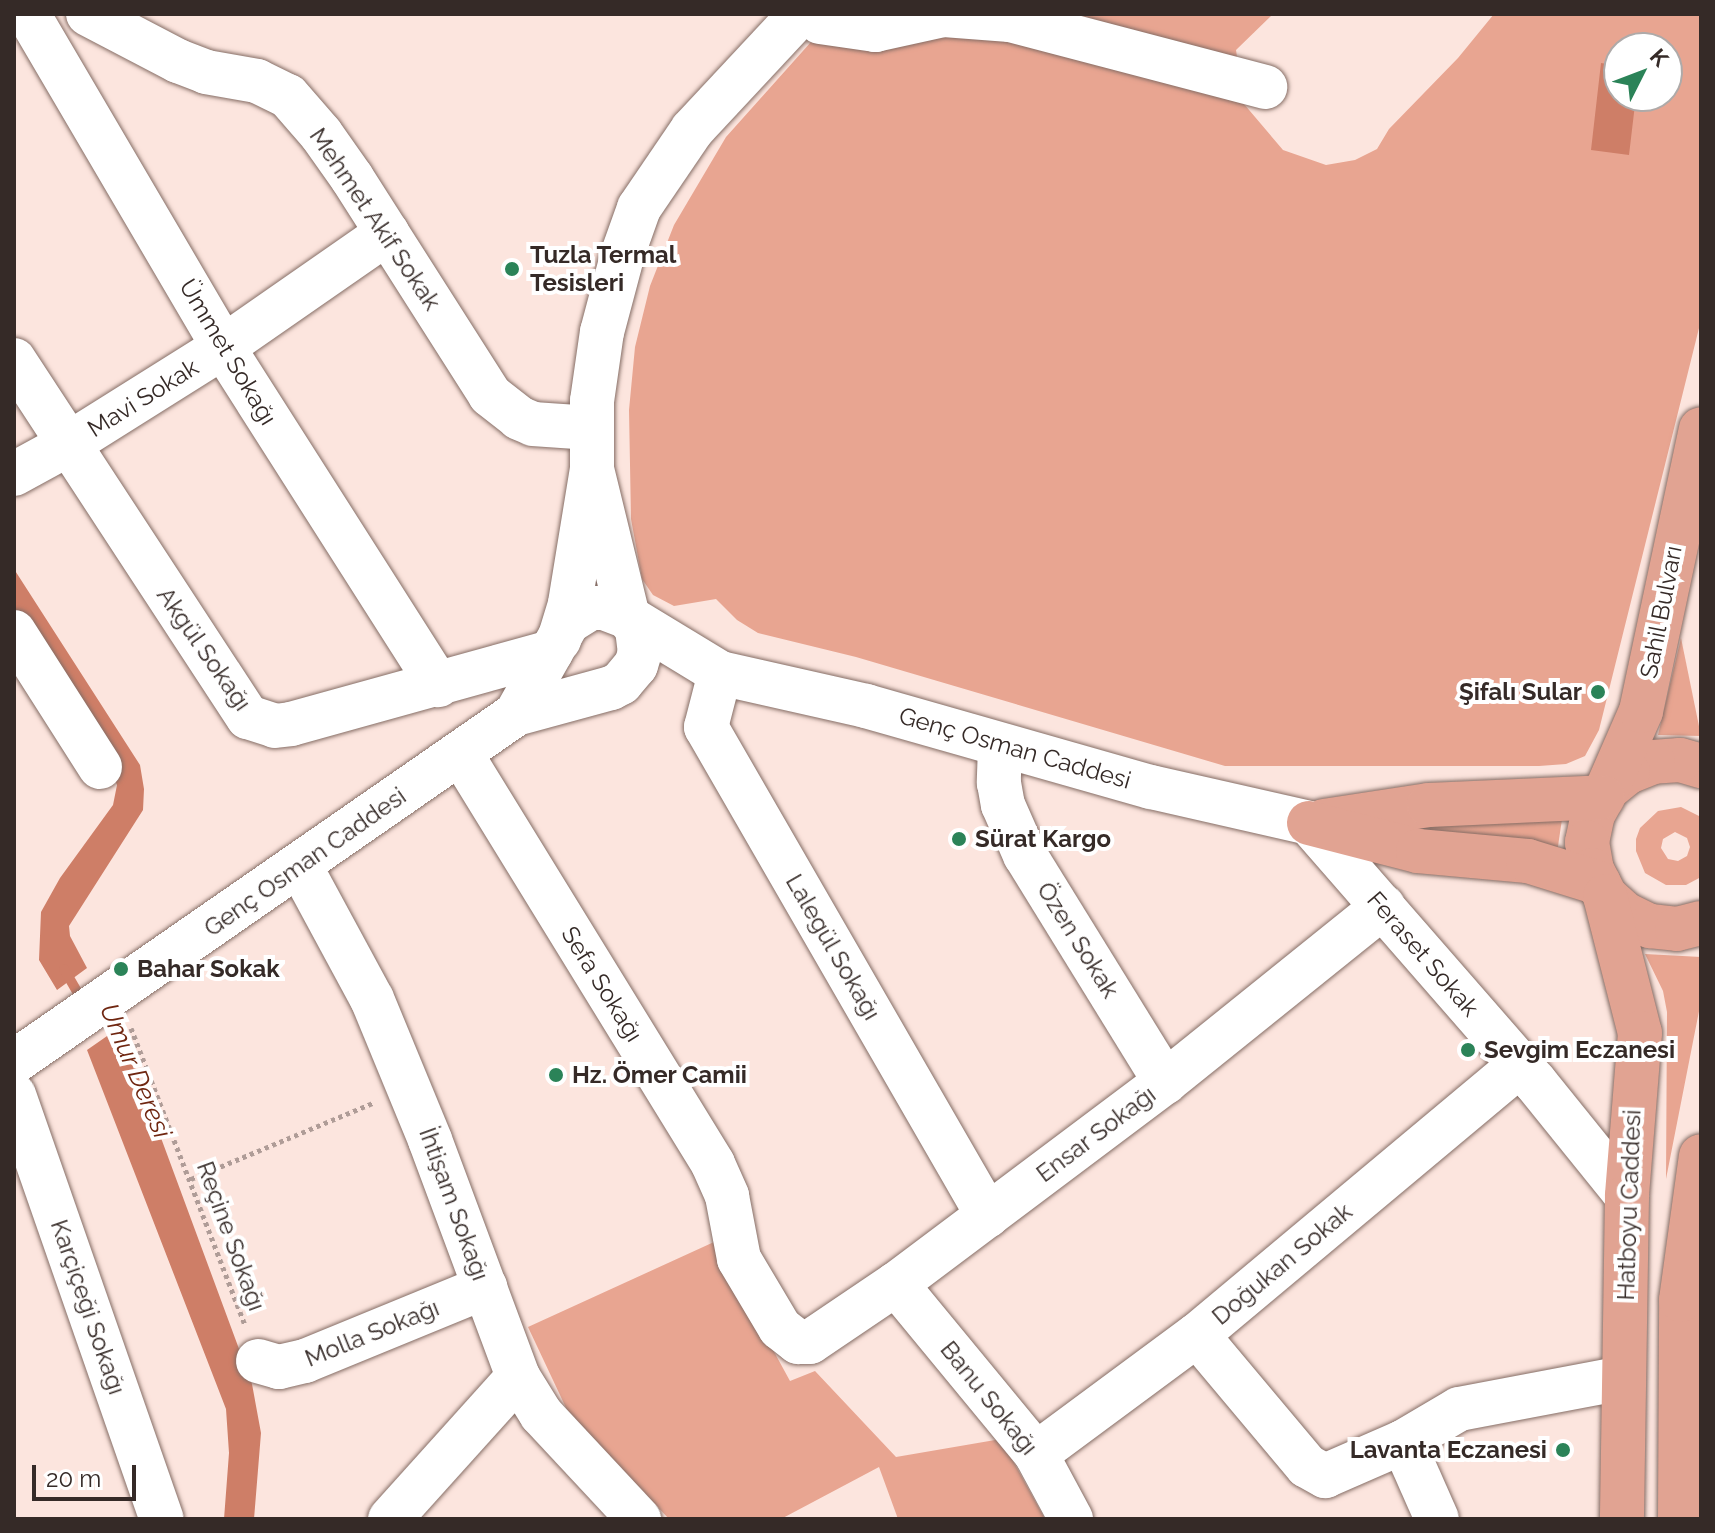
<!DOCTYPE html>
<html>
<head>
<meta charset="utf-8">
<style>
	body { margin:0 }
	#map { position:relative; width:1715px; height:1533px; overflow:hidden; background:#fce5de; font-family:Raleway,sans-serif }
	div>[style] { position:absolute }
	.green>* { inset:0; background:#e8a591 }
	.water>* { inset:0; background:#ce7e67 }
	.stream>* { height:10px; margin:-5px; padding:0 5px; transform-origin:5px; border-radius:5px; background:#ce7e67 }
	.path>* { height:5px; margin-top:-2.5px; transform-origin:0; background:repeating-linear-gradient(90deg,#af9c97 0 4px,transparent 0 8px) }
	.roads { filter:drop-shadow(0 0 2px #856d65) drop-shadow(0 0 2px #856d65) }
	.minor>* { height:44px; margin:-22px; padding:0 22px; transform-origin:22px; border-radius:22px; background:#fff }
	.major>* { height:44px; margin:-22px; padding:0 22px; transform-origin:22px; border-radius:22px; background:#e1a392 }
	.dots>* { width:22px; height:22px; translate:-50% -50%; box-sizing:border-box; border:4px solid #fff; border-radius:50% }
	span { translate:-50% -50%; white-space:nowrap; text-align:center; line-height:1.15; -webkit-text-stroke:8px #fff; paint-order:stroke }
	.street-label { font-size:24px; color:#352a27 }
	.poi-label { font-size:24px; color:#352a27; font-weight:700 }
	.left { translate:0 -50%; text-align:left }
	.right { translate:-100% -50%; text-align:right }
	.water-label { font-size:26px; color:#6f2610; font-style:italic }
	.frame { position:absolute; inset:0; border:16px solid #352a27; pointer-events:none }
	.north { position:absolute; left:1603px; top:32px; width:80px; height:80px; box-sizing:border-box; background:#fff; border:2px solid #aeaaa9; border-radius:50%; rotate:48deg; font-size:22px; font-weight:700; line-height:32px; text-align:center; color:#352a27 }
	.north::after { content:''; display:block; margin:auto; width:28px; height:36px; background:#2b8358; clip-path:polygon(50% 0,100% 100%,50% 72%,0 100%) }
	.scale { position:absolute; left:32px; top:1465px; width:104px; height:36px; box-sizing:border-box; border:4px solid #352a27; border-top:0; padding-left:10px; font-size:24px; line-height:28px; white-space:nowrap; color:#352a27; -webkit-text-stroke:6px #fff; paint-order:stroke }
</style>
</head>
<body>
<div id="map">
	<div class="green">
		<div style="clip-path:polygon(evenodd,836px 14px,1273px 14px,1236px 50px,1244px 104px,1283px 150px,1326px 165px,1355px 160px,1377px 149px,1389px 129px,1458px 58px,1494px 14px,1701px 14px,1701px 320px,1599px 730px,1585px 756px,1566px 764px,1539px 766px,1225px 766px,856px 657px,758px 633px,737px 620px,716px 599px,674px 606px,653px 595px,642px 579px,631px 519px,629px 410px,635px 347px,650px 286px,674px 225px,726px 137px,836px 14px,1619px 48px,1667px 48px,1667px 96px,1619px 96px,1619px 48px)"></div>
		<div style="clip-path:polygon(1681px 638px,1701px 736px,1658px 735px)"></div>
		<div style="clip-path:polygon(evenodd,1681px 807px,1701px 817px,1701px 877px,1686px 885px,1666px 885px,1645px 873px,1636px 851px,1636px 839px,1640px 828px,1658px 811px,1681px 807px,1675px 832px,1687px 838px,1690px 847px,1687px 856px,1678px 861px,1668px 859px,1661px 848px,1663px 839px,1675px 832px)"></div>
		<div style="clip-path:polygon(1562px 819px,1557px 853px,1423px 833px,1415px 823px)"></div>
		<div style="clip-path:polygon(1645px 954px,1701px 957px,1701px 1001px,1666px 1179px,1667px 1012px,1663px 991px)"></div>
		<div style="clip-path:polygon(714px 1242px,790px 1381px,815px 1371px,896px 1457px,1001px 1439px,1045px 1519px,898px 1519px,879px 1467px,781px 1519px,669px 1519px,568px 1412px,528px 1327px)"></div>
	</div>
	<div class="water">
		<div style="clip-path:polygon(1601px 63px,1619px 66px,1619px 96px,1636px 96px,1629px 155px,1591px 150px)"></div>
		<div style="clip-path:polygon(14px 569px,140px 765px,144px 789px,143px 810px,69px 926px,70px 936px,87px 968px,57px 990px,39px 960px,41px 912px,60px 878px,113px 805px,117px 785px,111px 769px,14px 619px)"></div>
		<div style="clip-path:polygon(120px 1027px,252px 1384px,261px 1433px,254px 1519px,224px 1519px,229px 1453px,226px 1409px,87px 1050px)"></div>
	</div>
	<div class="stream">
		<div style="left:64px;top:969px;width:39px;rotate:60deg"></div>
	</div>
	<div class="path">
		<div style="left:131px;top:1028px;width:318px;rotate:69deg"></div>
		<div style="left:191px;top:1179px;width:199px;rotate:-22.7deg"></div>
	</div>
	<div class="roads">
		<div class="minor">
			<div style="left:28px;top:14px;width:386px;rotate:59.6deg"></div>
			<div style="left:223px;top:347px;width:401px;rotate:57.5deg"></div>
			<div style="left:88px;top:14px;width:102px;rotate:27.6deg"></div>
			<div style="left:178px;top:61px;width:30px;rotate:21deg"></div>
			<div style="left:206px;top:72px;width:52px;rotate:10deg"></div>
			<div style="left:257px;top:81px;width:34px;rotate:26deg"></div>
			<div style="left:288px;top:96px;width:50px;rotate:49deg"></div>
			<div style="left:321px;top:134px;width:54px;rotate:54.8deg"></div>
			<div style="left:352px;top:178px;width:257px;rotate:57.5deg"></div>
			<div style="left:490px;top:395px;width:37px;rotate:38deg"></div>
			<div style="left:519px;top:418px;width:15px;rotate:23deg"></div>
			<div style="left:533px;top:424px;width:58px;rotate:3.9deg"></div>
			<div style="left:820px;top:22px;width:56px;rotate:8.3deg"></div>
			<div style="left:875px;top:30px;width:71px;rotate:-12.3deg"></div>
			<div style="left:944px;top:15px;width:66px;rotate:4.3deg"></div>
			<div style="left:1010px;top:20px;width:264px;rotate:14.7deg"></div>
			<div style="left:14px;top:360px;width:427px;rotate:56.8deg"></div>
			<div style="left:248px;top:717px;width:28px;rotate:18deg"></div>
			<div style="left:275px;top:726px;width:16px;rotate:-7deg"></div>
			<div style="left:291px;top:724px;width:270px;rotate:-15.5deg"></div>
			<div style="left:592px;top:469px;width:152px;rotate:76.3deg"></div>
			<div style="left:628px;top:617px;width:15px;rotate:53deg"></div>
			<div style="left:637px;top:629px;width:23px;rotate:83deg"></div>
			<div style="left:640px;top:652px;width:14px;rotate:107deg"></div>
			<div style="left:636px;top:665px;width:23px;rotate:130deg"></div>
			<div style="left:621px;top:683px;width:11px;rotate:153deg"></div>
			<div style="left:611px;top:688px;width:98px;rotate:164.7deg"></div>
			<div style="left:516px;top:714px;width:106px;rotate:-60.5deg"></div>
			<div style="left:568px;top:622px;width:26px;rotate:-32deg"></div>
			<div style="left:590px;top:608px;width:14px"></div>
			<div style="left:604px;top:608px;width:26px;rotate:21deg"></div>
			<div style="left:628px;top:617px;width:108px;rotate:31.3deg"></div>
			<div style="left:720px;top:673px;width:150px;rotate:12.7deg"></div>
			<div style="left:866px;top:706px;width:296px;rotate:15.9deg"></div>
			<div style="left:1151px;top:787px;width:162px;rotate:12.8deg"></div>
			<div style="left:1309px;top:823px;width:344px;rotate:48.9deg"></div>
			<div style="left:1535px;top:1082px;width:146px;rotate:51.1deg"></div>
			<div style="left:14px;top:474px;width:60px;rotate:-28.7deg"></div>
			<div style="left:67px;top:445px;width:184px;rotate:-32.1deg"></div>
			<div style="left:223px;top:347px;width:200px;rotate:-34.8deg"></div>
			<div style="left:14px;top:632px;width:160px;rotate:57.5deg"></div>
			<div style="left:559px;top:640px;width:39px;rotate:-73deg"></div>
			<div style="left:570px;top:603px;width:136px;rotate:-80.7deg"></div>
			<div style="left:592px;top:469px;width:68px;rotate:-90deg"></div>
			<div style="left:592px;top:401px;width:70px;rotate:-81.8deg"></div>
			<div style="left:602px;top:332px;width:82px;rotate:-75.1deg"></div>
			<div style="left:623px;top:253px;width:48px;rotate:-70.4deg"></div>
			<div style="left:639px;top:208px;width:94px;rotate:-55.8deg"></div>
			<div style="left:692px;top:130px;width:158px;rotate:-47deg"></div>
			<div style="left:720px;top:673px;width:56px;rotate:104.5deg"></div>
			<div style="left:706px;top:727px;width:564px;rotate:60.03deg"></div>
			<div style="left:1000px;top:746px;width:37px;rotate:92deg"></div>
			<div style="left:999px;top:783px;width:22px;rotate:80deg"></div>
			<div style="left:1003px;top:805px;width:55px;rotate:66.3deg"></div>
			<div style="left:1025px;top:855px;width:267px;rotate:58.3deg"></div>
			<div style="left:461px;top:754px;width:481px;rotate:58.4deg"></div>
			<div style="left:713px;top:1164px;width:35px;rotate:66deg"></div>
			<div style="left:727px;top:1196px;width:64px;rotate:79.2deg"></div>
			<div style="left:739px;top:1259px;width:80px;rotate:59.3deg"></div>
			<div style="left:780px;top:1328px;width:23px;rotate:38deg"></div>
			<div style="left:798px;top:1342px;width:12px"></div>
			<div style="left:810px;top:1342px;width:104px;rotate:-34deg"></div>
			<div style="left:896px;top:1284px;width:336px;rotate:-36.9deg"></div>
			<div style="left:1165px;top:1082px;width:280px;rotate:-38.8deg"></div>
			<div style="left:300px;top:866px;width:151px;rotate:61.6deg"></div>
			<div style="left:372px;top:999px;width:152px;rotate:67.6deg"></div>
			<div style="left:430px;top:1140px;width:253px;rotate:69.6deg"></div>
			<div style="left:518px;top:1377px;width:44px;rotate:58.1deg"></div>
			<div style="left:541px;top:1414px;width:144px;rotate:47deg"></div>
			<div style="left:14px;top:1062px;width:611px;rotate:-34.73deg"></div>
			<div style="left:14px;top:1095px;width:449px;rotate:70.8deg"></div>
			<div style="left:896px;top:1284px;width:220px;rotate:50.5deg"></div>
			<div style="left:1036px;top:1454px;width:74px;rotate:61.7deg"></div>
			<div style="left:1197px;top:1335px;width:171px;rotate:50deg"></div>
			<div style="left:1307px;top:1466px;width:21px;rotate:29deg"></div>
			<div style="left:1325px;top:1476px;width:85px;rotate:-23.6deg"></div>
			<div style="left:1403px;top:1442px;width:65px;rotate:-30.5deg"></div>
			<div style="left:1459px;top:1409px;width:167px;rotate:-10.7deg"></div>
			<div style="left:258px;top:1361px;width:22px;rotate:16deg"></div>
			<div style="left:279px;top:1367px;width:27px;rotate:-13deg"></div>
			<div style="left:305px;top:1361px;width:195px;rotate:-22.3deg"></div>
			<div style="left:1403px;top:1442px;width:84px;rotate:66.2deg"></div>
			<div style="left:1036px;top:1454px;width:200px;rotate:-36.5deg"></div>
			<div style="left:1197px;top:1335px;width:421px;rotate:-39.9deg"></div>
			<div style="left:390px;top:1519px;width:191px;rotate:-48deg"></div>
		</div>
		<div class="major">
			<div style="left:1701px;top:766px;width:22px;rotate:-164deg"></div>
			<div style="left:1680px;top:760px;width:27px;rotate:176deg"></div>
			<div style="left:1653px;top:762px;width:27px;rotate:158deg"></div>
			<div style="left:1628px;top:772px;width:27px;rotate:141deg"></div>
			<div style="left:1607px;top:789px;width:29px;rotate:119deg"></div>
			<div style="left:1593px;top:814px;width:29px;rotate:102deg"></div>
			<div style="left:1587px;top:842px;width:28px;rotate:80deg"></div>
			<div style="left:1592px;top:870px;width:29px;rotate:63deg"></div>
			<div style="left:1605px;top:896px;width:27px;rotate:42deg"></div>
			<div style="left:1625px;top:914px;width:28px;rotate:26deg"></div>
			<div style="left:1650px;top:926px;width:27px;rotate:6deg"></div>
			<div style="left:1677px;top:929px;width:25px;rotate:-14deg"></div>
			<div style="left:1607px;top:789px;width:85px;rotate:-66.4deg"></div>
			<div style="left:1641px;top:711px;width:288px;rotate:-78deg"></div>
			<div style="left:1324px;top:821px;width:106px;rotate:-8.7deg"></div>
			<div style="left:1429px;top:805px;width:174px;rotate:-2.6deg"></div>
			<div style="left:1309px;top:823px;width:113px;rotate:14.4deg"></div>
			<div style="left:1418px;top:851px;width:110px;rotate:5.2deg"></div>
			<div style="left:1528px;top:861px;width:74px;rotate:17.2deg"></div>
			<div style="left:1605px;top:896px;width:141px;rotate:75.7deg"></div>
			<div style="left:1640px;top:1033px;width:164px;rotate:94.6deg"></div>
			<div style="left:1627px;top:1196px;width:323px;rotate:90.9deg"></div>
			<div style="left:1680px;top:1519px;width:219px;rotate:-89.7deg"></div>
			<div style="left:1681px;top:1300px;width:145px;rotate:-82.1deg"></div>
		</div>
	</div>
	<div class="dots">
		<div style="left:512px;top:269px;background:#2b8358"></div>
		<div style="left:1598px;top:692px;background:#2b8358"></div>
		<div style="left:959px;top:839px;background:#2b8358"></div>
		<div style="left:121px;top:969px;background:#2b8358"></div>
		<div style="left:1468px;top:1050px;background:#2b8358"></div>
		<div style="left:556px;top:1075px;background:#2b8358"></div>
		<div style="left:1563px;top:1450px;background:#2b8358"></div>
	</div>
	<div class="street-label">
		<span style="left:375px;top:219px;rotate:56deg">Mehmet Akif Sokak</span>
		<span style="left:228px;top:352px;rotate:59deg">Ümmet Sokağı</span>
		<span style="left:143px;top:398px;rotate:-32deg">Mavi Sokak</span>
		<span style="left:1661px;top:612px;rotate:-79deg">Sahil Bulvarı</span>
		<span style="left:204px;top:649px;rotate:55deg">Akgül Sokağı</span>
		<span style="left:1015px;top:748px;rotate:16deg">Genç Osman Caddesi</span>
		<span style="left:305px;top:862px;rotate:-35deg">Genç Osman Caddesi</span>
		<span style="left:1078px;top:940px;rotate:58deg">Özen Sokak</span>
		<span style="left:833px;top:947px;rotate:60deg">Lalegül Sokağı</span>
		<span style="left:1423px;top:954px;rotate:49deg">Feraset Sokak</span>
		<span style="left:602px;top:984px;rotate:58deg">Sefa Sokağı</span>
		<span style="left:1096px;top:1134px;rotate:-37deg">Ensar Sokağı</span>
		<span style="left:454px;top:1204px;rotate:70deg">İhtişam Sokağı</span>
		<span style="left:1629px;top:1205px;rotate:-88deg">Hatboyu Caddesi</span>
		<span style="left:231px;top:1236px;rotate:70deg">Reçine Sokağı</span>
		<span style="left:1282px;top:1264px;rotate:-40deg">Doğukan Sokak</span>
		<span style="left:88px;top:1307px;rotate:71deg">Karçiçeği Sokağı</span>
		<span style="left:372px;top:1333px;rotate:-22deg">Molla Sokağı</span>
		<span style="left:989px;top:1398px;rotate:51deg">Banu Sokağı</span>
	</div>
	<div class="poi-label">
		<span class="left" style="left:530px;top:269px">Tuzla Termal<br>Tesisleri</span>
		<span class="right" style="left:1582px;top:692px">Şifalı Sular</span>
		<span class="left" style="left:975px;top:839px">Sürat Kargo</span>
		<span class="left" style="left:137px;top:969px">Bahar Sokak</span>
		<span class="left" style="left:1484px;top:1050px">Sevgim Eczanesi</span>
		<span class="left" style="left:572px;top:1075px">Hz. Ömer Camii</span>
		<span class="right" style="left:1547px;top:1450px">Lavanta Eczanesi</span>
	</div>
	<div class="water-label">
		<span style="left:135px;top:1071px;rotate:67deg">Umur Deresi</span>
	</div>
	<div class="frame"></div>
	<div class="north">K</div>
	<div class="scale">20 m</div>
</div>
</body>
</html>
